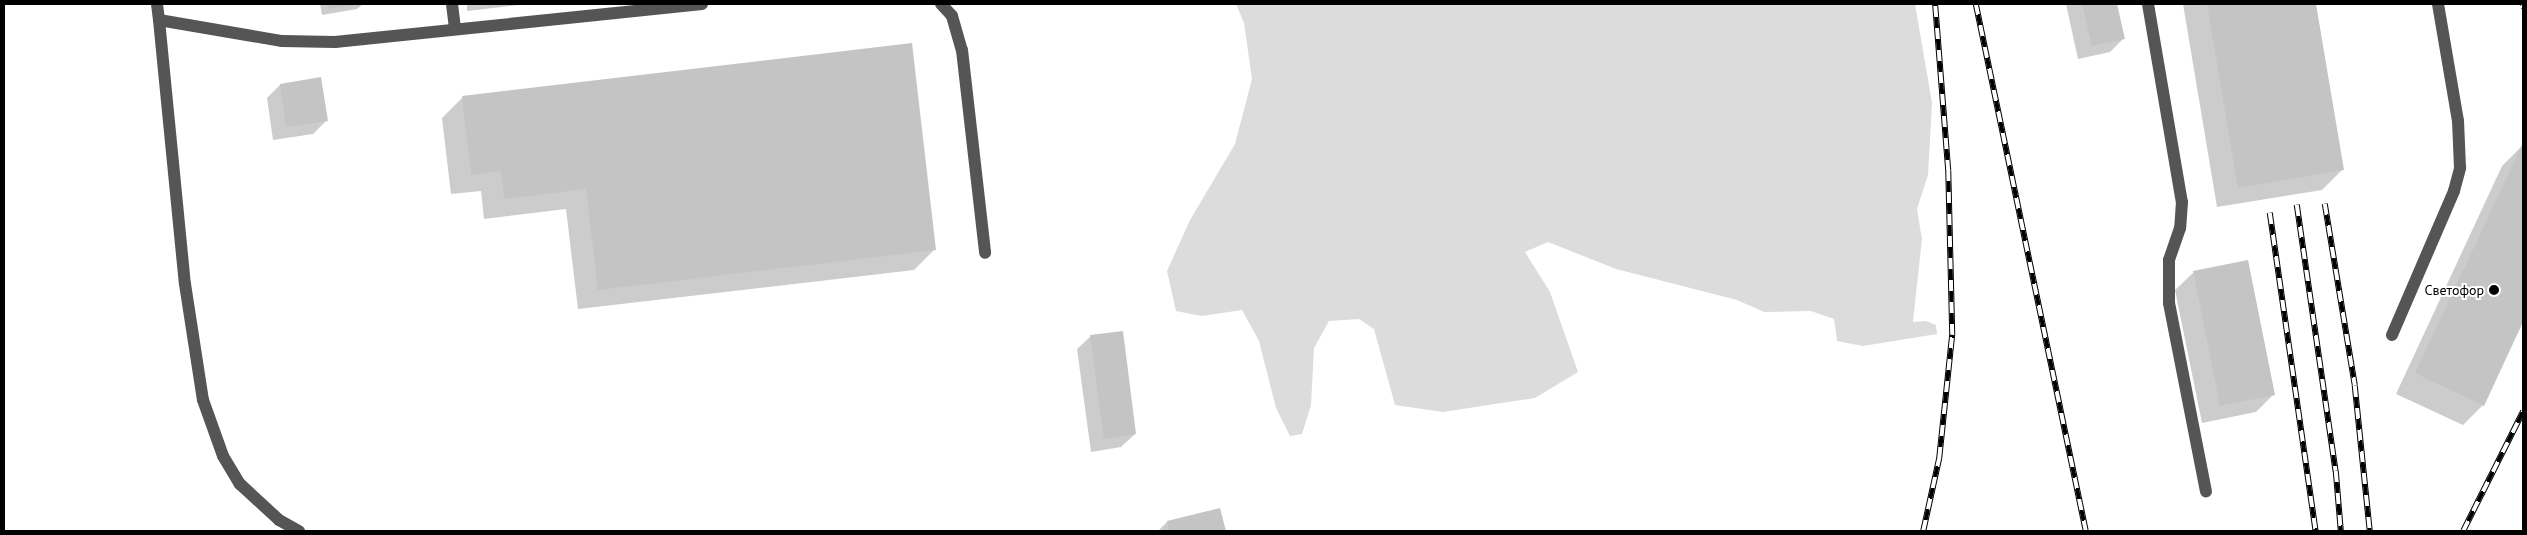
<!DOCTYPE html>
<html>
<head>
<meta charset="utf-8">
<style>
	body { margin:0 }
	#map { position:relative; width:2527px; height:535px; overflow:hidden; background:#fff; font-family:"PT Sans",sans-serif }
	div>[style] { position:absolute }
	.green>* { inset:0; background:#dcdcdc }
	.shadow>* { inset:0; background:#0003 }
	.building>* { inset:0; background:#c4c4c4 }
	.path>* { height:3px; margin-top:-1.5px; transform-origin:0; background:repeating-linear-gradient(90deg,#777 0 1px,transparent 0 3.5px) }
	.minor>* { height:12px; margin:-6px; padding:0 6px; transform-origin:6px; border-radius:6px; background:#555 }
	.rail>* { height:5.5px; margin-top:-2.75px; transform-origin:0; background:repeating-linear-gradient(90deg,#fff 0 11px,#000 0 22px); box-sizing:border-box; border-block:1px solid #000 }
	.dots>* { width:14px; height:14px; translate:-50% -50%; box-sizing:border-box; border:2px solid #fff; border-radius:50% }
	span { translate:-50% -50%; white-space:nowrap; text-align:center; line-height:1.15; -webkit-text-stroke:4px #fff; paint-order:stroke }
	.poi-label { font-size:14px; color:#000 }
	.right { translate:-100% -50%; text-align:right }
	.frame { position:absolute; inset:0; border:5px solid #000; pointer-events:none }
</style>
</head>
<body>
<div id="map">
	<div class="green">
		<div style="clip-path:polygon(1236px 4px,1915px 4px,1932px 103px,1928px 175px,1917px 209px,1922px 239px,1913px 322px,1926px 321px,1936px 325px,1937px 334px,1863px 346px,1837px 341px,1834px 319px,1811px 311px,1764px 312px,1737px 300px,1616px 269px,1548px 242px,1525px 252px,1550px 292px,1578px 372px,1535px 398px,1443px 412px,1395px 405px,1374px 329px,1359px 319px,1329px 321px,1314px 348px,1311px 405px,1302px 434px,1290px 436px,1276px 408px,1259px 341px,1242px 310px,1202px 316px,1176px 311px,1167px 271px,1190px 220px,1235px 144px,1252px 79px,1244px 23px)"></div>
	</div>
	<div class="shadow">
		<div style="clip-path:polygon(320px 4px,363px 4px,357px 9px,322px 15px)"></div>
		<div style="clip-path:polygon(467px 4px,528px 4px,467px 11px)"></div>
		<div style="clip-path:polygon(2066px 4px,2116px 4px,2123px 39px,2110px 52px,2078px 59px)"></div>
		<div style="clip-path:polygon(2183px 4px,2315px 4px,2343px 169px,2322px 190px,2217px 207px)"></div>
		<div style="clip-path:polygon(280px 85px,327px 120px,313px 134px,273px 140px,267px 98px)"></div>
		<div style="clip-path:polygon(463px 97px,935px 249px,914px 270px,578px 309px,566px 209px,484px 219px,481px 191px,451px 194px,442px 118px)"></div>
		<div style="clip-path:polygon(2522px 146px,2523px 319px,2483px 405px,2463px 425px,2396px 394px,2502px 166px)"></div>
		<div style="clip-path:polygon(2247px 262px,2274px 394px,2256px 412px,2202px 423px,2175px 290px,2193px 273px)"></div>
		<div style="clip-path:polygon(1091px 336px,1135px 434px,1121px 447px,1091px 452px,1077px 349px)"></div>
		<div style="clip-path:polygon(1220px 510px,1225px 531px,1158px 531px,1167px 522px)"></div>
	</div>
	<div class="building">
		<div style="clip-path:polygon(328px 4px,353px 4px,353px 5px,329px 9px)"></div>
		<div style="clip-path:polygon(2082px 4px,2117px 4px,2125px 39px,2092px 46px)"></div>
		<div style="clip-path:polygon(2207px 4px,2316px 4px,2344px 170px,2238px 188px)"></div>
		<div style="clip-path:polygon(912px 43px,936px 250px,598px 290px,586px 189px,504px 199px,501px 171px,471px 175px,462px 96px)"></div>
		<div style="clip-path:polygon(321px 77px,328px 121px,286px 127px,280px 84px)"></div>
		<div style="clip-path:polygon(2522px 145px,2523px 322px,2484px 406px,2415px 373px)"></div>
		<div style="clip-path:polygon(2248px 260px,2275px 395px,2220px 406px,2193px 271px)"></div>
		<div style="clip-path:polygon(1123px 331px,1136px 434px,1104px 439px,1090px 335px)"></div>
		<div style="clip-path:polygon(1220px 508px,1226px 531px,1169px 531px,1167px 521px)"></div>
	</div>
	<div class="path">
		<div style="left:2521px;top:4px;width:5px;rotate:68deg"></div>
	</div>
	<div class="minor">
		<div style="left:157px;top:4px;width:16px;rotate:83deg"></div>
		<div style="left:159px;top:20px;width:125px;rotate:9.7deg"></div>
		<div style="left:282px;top:41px;width:53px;rotate:1.1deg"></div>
		<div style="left:335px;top:42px;width:369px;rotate:-5.9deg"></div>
		<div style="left:452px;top:4px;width:25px;rotate:83deg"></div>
		<div style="left:941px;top:4px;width:16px;rotate:47deg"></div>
		<div style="left:952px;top:16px;width:35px;rotate:74deg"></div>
		<div style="left:962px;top:50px;width:204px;rotate:83.5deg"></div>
		<div style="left:2148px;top:4px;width:201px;rotate:80.3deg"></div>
		<div style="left:2182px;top:202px;width:26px;rotate:94deg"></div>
		<div style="left:2180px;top:228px;width:34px;rotate:109deg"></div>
		<div style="left:2169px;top:260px;width:43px;rotate:90deg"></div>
		<div style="left:2169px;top:303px;width:192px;rotate:78.9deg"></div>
		<div style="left:159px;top:20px;width:265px;rotate:84.4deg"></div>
		<div style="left:185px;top:284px;width:117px;rotate:81.2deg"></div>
		<div style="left:203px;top:400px;width:59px;rotate:70.3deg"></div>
		<div style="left:223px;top:456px;width:33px;rotate:59deg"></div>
		<div style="left:240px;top:484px;width:53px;rotate:42.7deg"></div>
		<div style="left:279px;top:520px;width:23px;rotate:29deg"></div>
		<div style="left:2392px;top:335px;width:157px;rotate:-66.7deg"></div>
		<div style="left:2454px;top:191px;width:24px;rotate:-75deg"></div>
		<div style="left:2460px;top:168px;width:47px;rotate:-92.4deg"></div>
		<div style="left:2458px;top:121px;width:119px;rotate:-99.7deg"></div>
	</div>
	<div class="rail">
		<div style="left:1976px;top:4px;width:538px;rotate:78.21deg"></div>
		<div style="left:2325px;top:204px;width:184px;rotate:80.6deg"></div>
		<div style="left:2355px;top:386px;width:146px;rotate:84.1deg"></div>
		<div style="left:2297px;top:205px;width:269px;rotate:81.7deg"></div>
		<div style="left:2336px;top:471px;width:60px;rotate:85.2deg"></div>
		<div style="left:2270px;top:213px;width:321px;rotate:81.8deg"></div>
		<div style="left:1923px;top:531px;width:75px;rotate:-77.6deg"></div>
		<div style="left:1939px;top:458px;width:124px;rotate:-84deg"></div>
		<div style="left:1952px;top:335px;width:164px;rotate:-91.4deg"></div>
		<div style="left:1948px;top:171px;width:168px;rotate:-94.5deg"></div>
		<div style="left:2463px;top:531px;width:134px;rotate:-63.4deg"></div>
	</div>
	<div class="dots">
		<div style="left:2494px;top:290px;background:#000"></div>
	</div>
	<div class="poi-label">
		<span class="right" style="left:2484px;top:290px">Светофор</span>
	</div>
	<div class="frame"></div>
</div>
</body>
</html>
